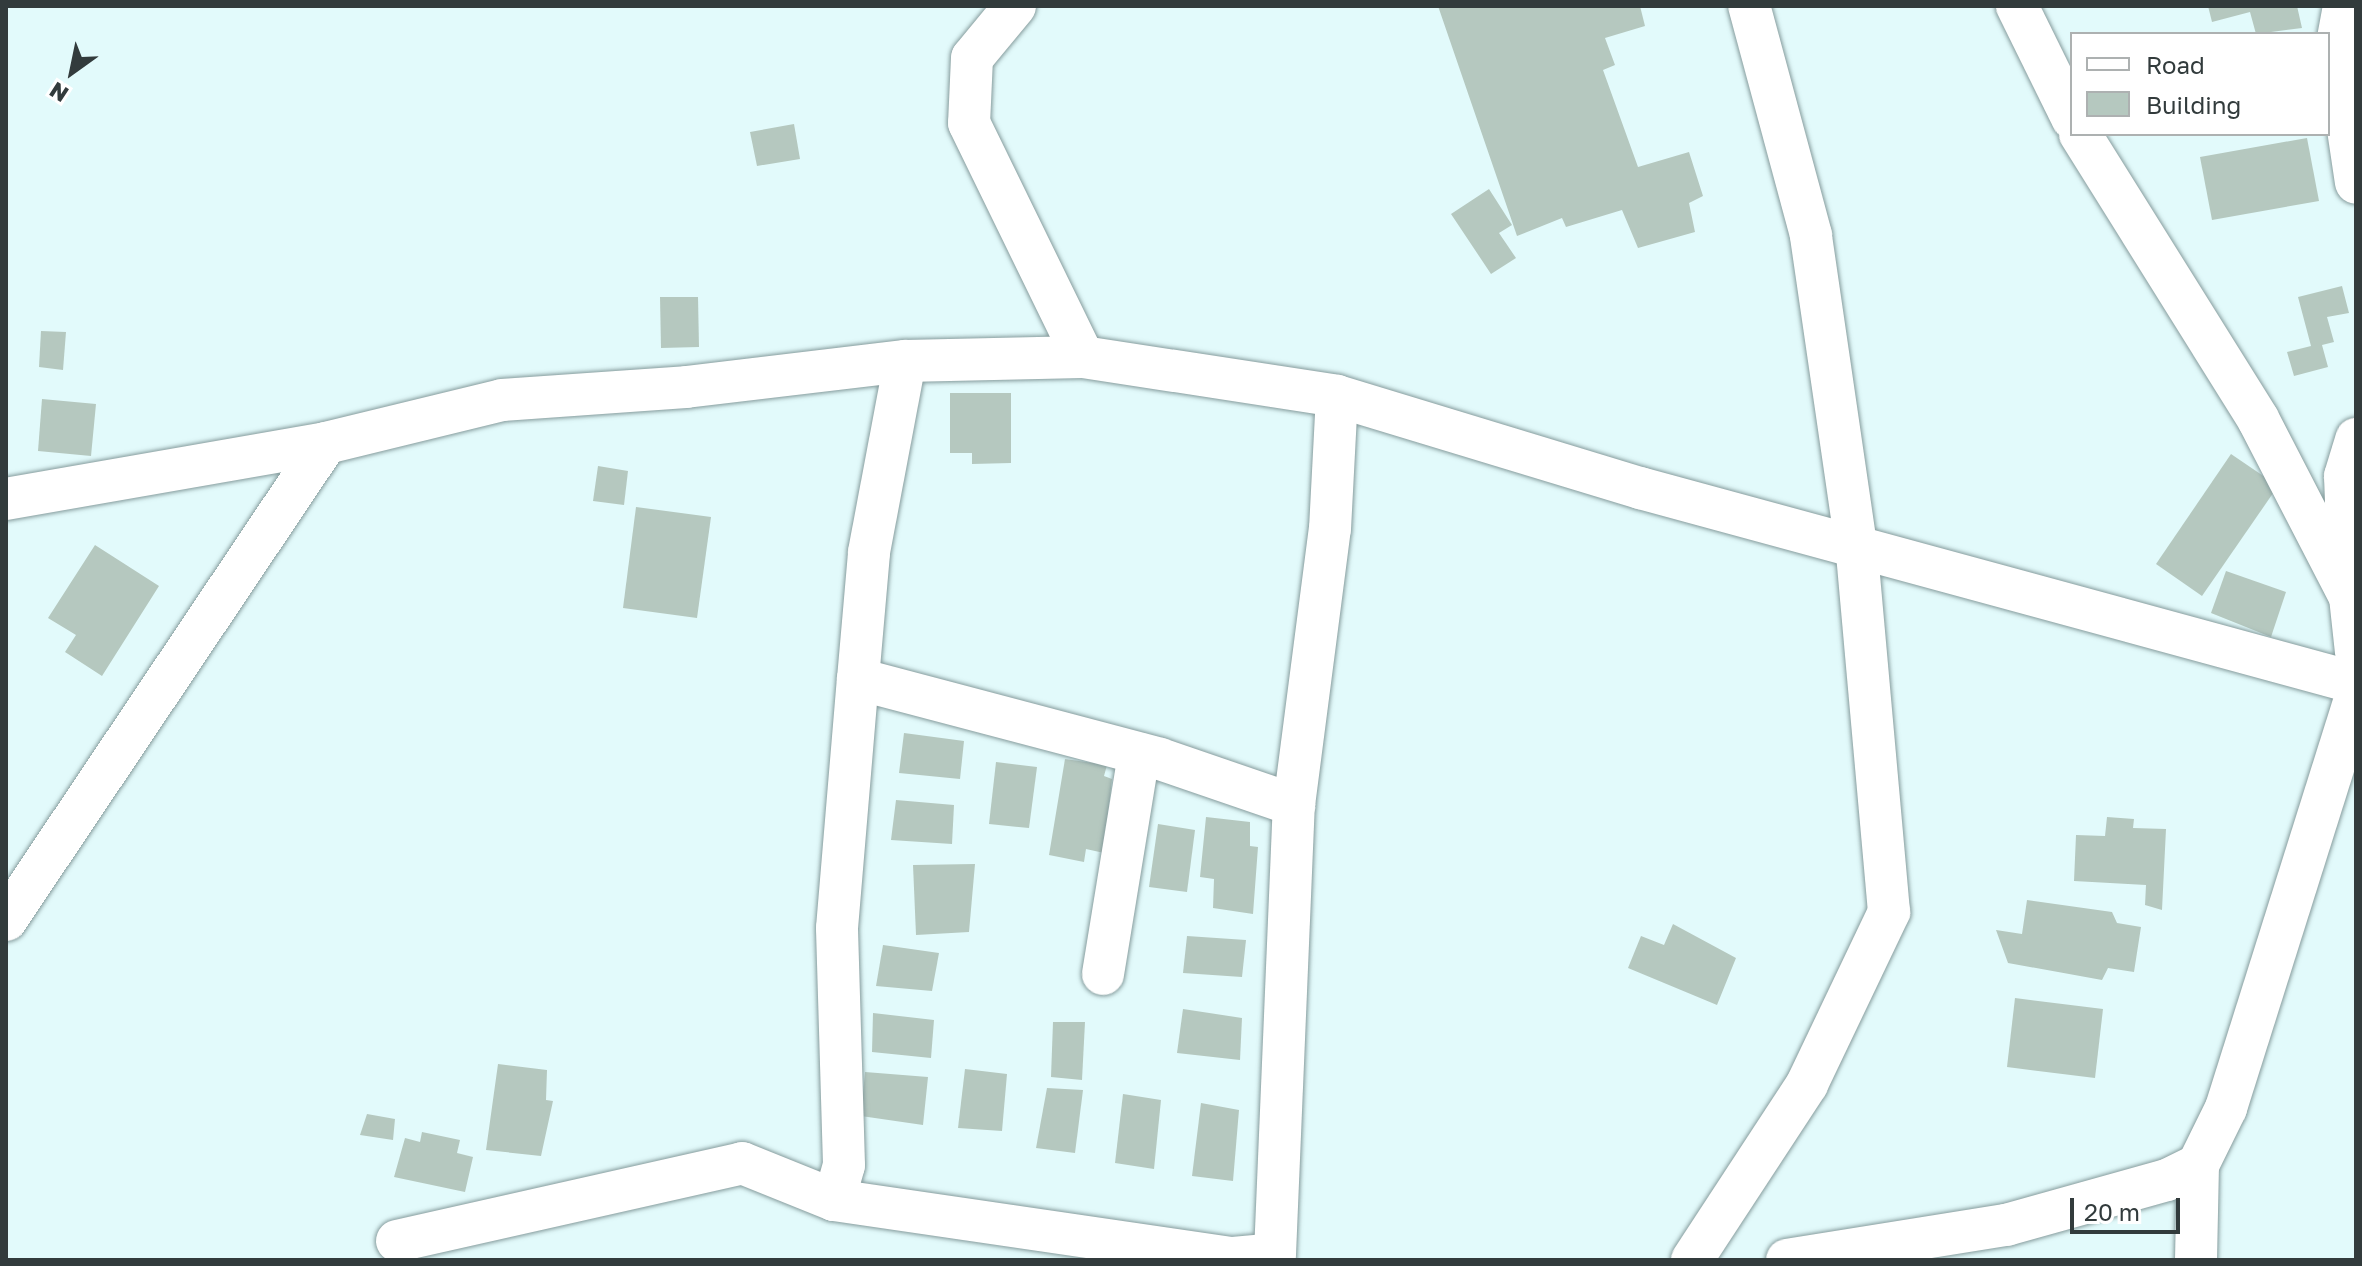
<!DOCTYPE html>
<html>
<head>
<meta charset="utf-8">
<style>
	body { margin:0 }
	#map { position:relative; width:2362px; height:1266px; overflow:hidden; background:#e2fafb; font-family:"Golos Text",sans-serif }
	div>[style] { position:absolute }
	.building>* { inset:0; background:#b5c8bf }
	.roads { filter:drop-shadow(0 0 2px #869c9d) drop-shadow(0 0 2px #869c9d) }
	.street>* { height:42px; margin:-21px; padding:0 21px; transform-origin:21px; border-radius:21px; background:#fff }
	span { translate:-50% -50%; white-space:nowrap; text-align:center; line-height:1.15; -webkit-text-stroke:7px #fff; paint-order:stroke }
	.frame { position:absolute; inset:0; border:8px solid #323b3c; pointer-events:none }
	.legend { position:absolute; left:2070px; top:32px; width:260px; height:104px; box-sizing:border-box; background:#fff; border:2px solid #adb1b1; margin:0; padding:10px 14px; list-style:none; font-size:24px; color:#323b3c }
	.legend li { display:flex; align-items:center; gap:16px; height:40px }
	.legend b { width:40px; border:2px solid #adb1b1 }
	.north { position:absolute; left:32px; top:32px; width:80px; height:80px; -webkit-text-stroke:6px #fff; paint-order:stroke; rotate:213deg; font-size:22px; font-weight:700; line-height:32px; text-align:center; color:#323b3c }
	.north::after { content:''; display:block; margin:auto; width:28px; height:36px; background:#323b3c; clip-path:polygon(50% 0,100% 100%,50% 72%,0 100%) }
	.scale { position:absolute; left:2070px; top:1198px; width:110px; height:36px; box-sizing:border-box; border:4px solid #323b3c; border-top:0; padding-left:10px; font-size:24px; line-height:28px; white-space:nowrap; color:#323b3c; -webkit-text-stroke:6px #fff; paint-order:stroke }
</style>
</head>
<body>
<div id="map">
	<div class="building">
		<div style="clip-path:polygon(1438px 6px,1640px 6px,1645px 26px,1605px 38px,1615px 65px,1603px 70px,1638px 167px,1689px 152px,1703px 196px,1689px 203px,1695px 232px,1638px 248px,1622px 210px,1566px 227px,1562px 218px,1517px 236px)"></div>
		<div style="clip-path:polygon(2208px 6px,2297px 6px,2302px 28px,2256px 34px,2250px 12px,2212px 22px)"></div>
		<div style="clip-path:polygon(794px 124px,800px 159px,757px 166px,750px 132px)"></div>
		<div style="clip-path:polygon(2307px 138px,2319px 201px,2212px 220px,2200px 157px)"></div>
		<div style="clip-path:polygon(1489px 189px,1512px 225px,1499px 233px,1516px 258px,1491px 274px,1451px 214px)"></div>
		<div style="clip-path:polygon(2342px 286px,2349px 313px,2327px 317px,2334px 342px,2322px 345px,2328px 367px,2294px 376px,2287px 352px,2311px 346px,2298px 297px)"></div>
		<div style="clip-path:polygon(660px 297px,698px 297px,699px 347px,661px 348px)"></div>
		<div style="clip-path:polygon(41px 331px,66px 332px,63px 370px,39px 367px)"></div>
		<div style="clip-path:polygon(950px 393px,1011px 393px,1011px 463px,972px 464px,972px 453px,950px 453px)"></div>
		<div style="clip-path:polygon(42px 399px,96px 404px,91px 456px,38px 451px)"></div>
		<div style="clip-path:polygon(2231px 454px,2278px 486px,2202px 596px,2156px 564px)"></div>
		<div style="clip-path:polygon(598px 466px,628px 471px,624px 505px,593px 501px)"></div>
		<div style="clip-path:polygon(636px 507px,711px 517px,697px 618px,623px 608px)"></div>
		<div style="clip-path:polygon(95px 545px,159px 586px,102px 676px,65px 652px,76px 635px,48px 618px)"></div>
		<div style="clip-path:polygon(2226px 571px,2286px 592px,2271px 637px,2211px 613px)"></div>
		<div style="clip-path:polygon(904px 733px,964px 741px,960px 779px,899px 773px)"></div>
		<div style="clip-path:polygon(1065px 759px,1107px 765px,1104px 776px,1112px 779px,1104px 853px,1086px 849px,1084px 862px,1049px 855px)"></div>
		<div style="clip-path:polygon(996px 762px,1037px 767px,1029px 828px,989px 824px)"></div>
		<div style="clip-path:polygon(896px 800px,954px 805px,952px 844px,891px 840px)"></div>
		<div style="clip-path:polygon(1206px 817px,1250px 822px,1250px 846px,1258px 847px,1253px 914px,1213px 908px,1214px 879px,1200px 877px)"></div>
		<div style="clip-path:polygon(2107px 817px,2134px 819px,2133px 828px,2166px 829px,2162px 910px,2145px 905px,2146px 885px,2074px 881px,2076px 835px,2105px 836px)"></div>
		<div style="clip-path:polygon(1158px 824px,1195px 830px,1187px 892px,1149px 887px)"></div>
		<div style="clip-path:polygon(975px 864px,969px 932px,916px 935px,913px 865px)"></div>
		<div style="clip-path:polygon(2027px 900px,2112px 912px,2117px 923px,2141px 927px,2134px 972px,2108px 968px,2102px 980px,2008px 963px,1996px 930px,2022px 934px)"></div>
		<div style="clip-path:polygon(1673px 924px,1736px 958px,1717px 1005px,1628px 968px,1641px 936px,1664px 945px)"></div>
		<div style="clip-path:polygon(1187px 936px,1246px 940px,1242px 977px,1183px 973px)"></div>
		<div style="clip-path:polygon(883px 945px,939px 953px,932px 991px,876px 986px)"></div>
		<div style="clip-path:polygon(2015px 998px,2103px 1009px,2095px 1078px,2007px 1067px)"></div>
		<div style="clip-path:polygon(1183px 1009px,1242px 1018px,1240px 1060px,1177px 1053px)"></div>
		<div style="clip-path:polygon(873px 1013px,934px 1020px,931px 1058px,872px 1052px)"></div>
		<div style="clip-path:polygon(1053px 1022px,1085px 1022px,1082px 1080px,1051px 1077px)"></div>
		<div style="clip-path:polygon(498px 1064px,547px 1070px,546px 1100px,553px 1101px,541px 1156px,486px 1150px)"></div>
		<div style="clip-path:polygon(965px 1069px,1007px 1074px,1002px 1131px,958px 1128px)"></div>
		<div style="clip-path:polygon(865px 1072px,928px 1077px,923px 1125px,861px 1116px)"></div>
		<div style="clip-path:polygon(1047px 1088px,1083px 1090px,1075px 1153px,1036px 1148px)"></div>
		<div style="clip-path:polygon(1123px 1094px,1161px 1100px,1154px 1169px,1115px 1163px)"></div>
		<div style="clip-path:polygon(1201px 1103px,1239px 1110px,1233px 1181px,1192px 1176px)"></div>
		<div style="clip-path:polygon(367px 1114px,395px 1119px,393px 1140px,360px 1135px)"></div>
		<div style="clip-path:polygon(422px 1132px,460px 1140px,457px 1153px,473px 1157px,465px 1192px,394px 1177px,405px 1138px,420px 1142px)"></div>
	</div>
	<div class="roads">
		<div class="street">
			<div style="left:1015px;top:6px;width:67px;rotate:129.6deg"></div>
			<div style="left:972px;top:58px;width:65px;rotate:92.6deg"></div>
			<div style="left:969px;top:123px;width:260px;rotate:64deg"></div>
			<div style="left:2017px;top:6px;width:125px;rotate:63.8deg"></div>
			<div style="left:2344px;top:6px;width:44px;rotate:100.5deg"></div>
			<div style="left:2336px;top:49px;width:135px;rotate:81.5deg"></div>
			<div style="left:2080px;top:134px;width:336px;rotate:58deg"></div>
			<div style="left:2258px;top:419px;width:200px;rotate:62.7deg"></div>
			<div style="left:2350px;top:597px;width:55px;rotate:83.8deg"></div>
			<div style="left:6px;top:499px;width:325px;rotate:-9.9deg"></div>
			<div style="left:326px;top:443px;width:181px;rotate:-13.7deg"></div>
			<div style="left:502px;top:400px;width:184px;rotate:-4deg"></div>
			<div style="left:686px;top:387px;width:221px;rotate:-6.8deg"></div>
			<div style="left:905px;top:361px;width:178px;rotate:-1.3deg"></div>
			<div style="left:1083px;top:357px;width:257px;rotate:8.7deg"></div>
			<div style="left:1337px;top:396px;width:317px;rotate:16.9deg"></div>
			<div style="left:1640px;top:488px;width:742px;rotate:15.23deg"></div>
			<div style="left:2349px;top:584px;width:108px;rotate:-92.1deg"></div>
			<div style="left:2345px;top:476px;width:39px;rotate:-73deg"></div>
			<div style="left:858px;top:679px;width:312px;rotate:14.8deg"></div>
			<div style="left:1160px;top:759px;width:142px;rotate:18.9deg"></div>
			<div style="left:6px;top:920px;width:574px;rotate:-56.14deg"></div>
			<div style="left:1103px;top:974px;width:223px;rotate:-80.7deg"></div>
			<div style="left:834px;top:1200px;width:36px;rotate:-74deg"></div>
			<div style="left:844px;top:1165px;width:237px;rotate:-91.7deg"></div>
			<div style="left:837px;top:928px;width:250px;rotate:-85.2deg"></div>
			<div style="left:858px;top:679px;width:127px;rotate:-85deg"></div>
			<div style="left:869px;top:552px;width:194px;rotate:-79.3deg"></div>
			<div style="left:397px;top:1241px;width:354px;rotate:-12.7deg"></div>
			<div style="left:742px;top:1163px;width:99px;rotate:21.9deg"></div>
			<div style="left:834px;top:1200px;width:403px;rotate:8.3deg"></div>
			<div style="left:1233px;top:1258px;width:42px;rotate:-5.4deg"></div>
			<div style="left:1275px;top:1254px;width:449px;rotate:-87.6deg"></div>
			<div style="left:1294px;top:805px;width:278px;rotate:-82.6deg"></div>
			<div style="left:1330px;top:529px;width:133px;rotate:-87deg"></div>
			<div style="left:1692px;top:1260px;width:210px;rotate:-56.8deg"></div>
			<div style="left:1807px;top:1084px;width:191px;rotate:-64.5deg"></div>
			<div style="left:1889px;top:912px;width:368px;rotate:-95.1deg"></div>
			<div style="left:1856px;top:545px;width:313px;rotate:-98.3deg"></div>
			<div style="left:1811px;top:235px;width:237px;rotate:-105.1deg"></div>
			<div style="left:1787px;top:1260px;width:222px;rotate:-9.1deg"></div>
			<div style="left:2006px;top:1225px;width:167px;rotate:-15.6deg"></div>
			<div style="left:2167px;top:1180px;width:34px;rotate:-26deg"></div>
			<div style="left:2198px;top:1165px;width:64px;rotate:-63.8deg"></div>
			<div style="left:2226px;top:1108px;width:432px;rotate:-72.5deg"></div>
			<div style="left:2196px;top:1260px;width:95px;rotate:-88.8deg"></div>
		</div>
	</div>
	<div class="frame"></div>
	<ul class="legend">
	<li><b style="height:10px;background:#fff"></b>Road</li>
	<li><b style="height:22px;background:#b5c8bf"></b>Building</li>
	</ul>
	<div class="north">N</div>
	<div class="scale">20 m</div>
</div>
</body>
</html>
